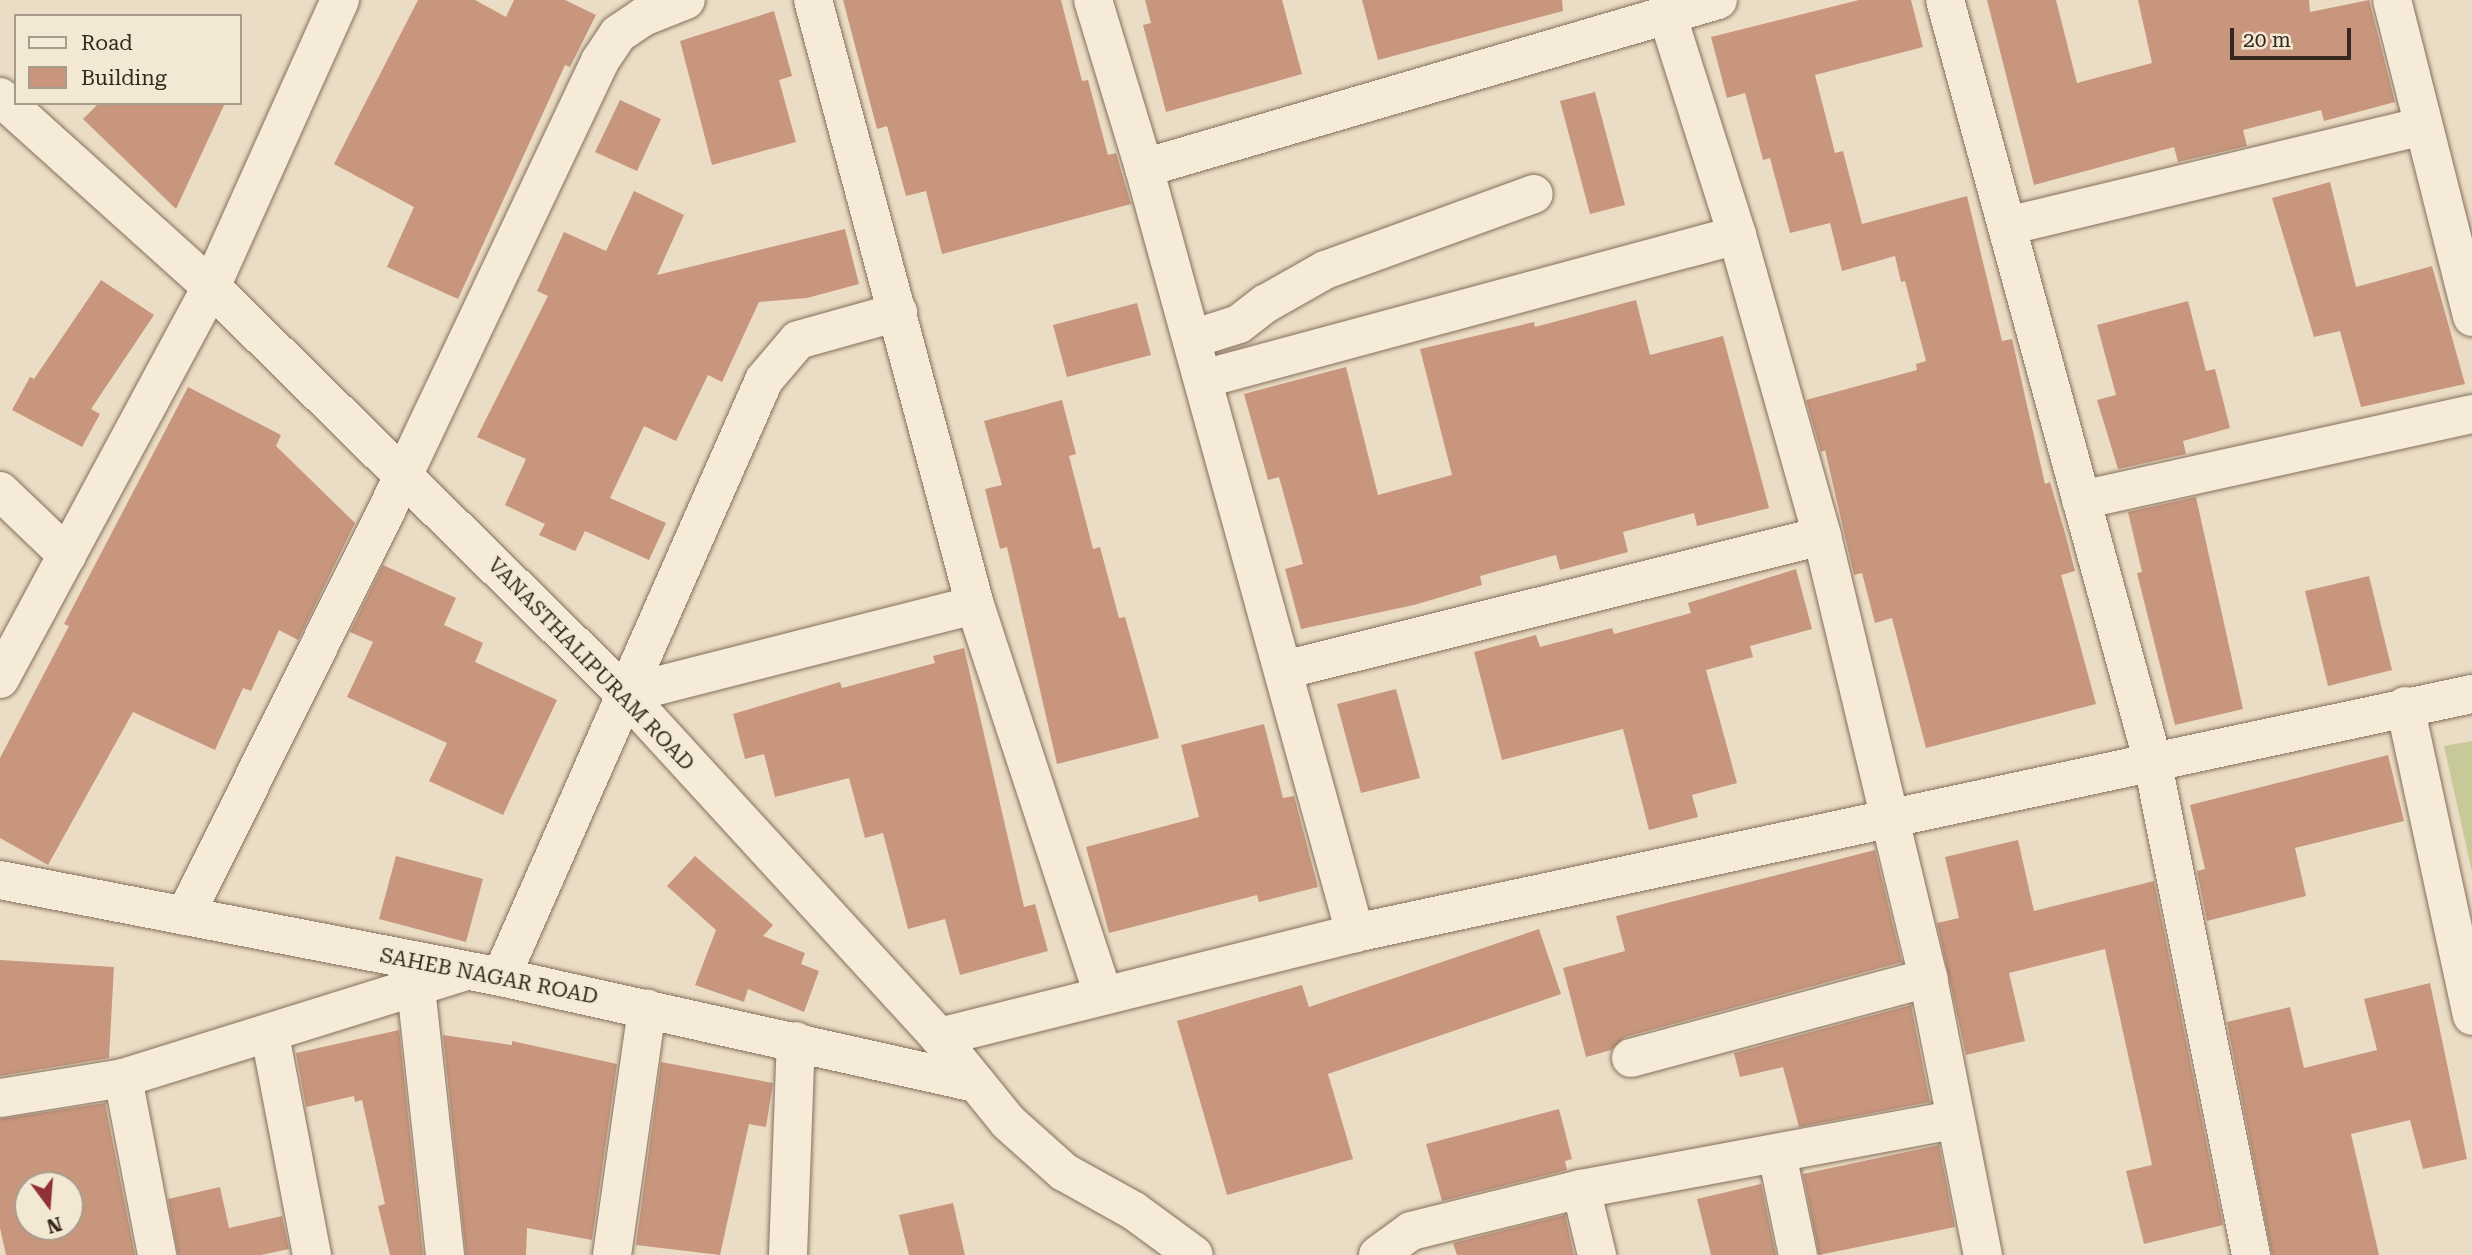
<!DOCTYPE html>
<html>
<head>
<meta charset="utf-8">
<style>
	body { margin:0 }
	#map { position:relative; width:2472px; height:1255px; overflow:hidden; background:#ebddc5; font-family:"Roboto Serif",serif }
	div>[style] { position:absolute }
	.green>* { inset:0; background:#c7c999 }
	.building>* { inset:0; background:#c7967d }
	.roads { filter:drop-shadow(0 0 2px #856f5c) drop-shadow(0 0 2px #856f5c) }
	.minor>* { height:38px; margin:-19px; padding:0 19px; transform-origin:19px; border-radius:19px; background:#f6ebd8 }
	span { translate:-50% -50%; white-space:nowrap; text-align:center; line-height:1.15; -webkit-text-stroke:5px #f3e8d4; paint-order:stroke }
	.street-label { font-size:21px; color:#36281f }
	.legend { position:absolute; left:14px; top:14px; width:228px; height:91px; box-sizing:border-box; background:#f3e8d4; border:2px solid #a79b8c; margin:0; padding:9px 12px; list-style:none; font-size:21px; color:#36281f }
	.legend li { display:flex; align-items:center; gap:14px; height:35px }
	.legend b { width:35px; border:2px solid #a79b8c }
	.north { position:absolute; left:14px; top:1171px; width:70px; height:70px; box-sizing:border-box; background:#f3e8d4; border:2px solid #a79b8c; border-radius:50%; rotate:164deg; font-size:19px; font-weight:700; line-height:28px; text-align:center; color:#36281f }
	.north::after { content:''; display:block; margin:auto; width:24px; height:32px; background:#903038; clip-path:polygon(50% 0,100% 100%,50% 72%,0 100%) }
	.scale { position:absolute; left:2230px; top:28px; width:121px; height:32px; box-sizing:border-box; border:4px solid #36281f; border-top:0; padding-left:9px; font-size:21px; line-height:24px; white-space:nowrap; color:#36281f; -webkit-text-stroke:5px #f3e8d4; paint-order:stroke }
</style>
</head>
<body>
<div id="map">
	<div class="green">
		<div style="clip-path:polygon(2472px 741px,2472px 872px,2444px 746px)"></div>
	</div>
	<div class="building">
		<div style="clip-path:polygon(418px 0,475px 0,506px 17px,514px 0,565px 0,596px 15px,570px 67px,565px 65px,458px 299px,387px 267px,414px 207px,334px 164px)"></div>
		<div style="clip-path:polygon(843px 0,1061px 0,1082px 81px,1088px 80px,1108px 155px,1116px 153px,1131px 204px,942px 254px,926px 191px,906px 196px,887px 126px,877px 129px)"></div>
		<div style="clip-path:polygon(1145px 0,1282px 0,1302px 74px,1166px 112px,1143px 25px,1151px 23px)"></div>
		<div style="clip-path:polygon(1362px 0,1562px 0,1563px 11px,1378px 60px)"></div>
		<div style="clip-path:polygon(1859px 0,1911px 0,1923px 47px,1815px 75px,1835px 153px,1843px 151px,1862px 224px,1967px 196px,2002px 341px,2012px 339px,2045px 484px,2050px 482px,2065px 533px,2075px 571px,2061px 575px,2096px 704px,1926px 748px,1892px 618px,1875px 623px,1862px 573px,1854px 575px,1825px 450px,1821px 452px,1806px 400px,1917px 370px,1916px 364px,1926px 361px,1905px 281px,1901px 282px,1895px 256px,1842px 271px,1830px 223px,1790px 233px,1770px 158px,1763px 160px,1745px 93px,1727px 98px,1711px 37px)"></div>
		<div style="clip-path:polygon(1987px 0,2056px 0,2077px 83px,2152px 63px,2138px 0,2309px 0,2310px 12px,2369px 0,2395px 102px,2324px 121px,2321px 110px,2243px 130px,2247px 146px,2178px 162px,2174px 147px,2034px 185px)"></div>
		<div style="clip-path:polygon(774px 11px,792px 76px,779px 80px,796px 142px,712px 165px,680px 41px)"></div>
		<div style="clip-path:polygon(1595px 92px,1625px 205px,1590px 214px,1560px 101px)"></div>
		<div style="clip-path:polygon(620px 100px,661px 119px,637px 171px,595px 152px)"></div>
		<div style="clip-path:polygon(99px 103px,225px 103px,176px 209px,83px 119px)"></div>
		<div style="clip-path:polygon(2330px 182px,2356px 287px,2432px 266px,2465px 384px,2361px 407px,2340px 331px,2314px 337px,2272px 198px)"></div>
		<div style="clip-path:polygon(634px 191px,684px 215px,657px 275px,845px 229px,859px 284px,807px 298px,759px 302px,722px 382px,708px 375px,676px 441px,644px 426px,610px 498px,666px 523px,649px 560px,585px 531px,575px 551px,539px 535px,545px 524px,505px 505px,526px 459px,477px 437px,548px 296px,537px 291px,564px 232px,606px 251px)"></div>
		<div style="clip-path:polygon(101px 280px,154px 315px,91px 409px,100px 414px,82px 447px,12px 410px,30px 377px,34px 379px)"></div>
		<div style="clip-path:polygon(1636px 300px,1650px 355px,1723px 336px,1769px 508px,1697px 526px,1694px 513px,1623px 532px,1628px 552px,1560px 570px,1556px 555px,1480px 576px,1482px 585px,1414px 605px,1301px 629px,1285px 569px,1303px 564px,1279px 477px,1268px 480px,1244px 394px,1346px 367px,1378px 495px,1452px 475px,1420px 349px,1534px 322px,1535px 327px)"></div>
		<div style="clip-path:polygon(2188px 301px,2206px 371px,2215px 369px,2230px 428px,2183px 441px,2186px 454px,2118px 469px,2097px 400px,2116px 395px,2097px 325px)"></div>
		<div style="clip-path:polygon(1137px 303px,1151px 355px,1067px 377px,1053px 325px)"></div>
		<div style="clip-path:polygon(188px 387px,281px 435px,276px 446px,355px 523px,298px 640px,279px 630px,251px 691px,243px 688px,215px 750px,133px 712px,48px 865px,0 838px,0 758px,69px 626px,64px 624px)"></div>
		<div style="clip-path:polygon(1062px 400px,1076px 454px,1069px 456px,1093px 549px,1100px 547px,1119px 618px,1125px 617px,1159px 738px,1057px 764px,1007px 547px,1000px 549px,985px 489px,1002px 485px,984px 421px)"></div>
		<div style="clip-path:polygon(2196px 497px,2243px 709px,2175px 725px,2137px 573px,2142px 572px,2128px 512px)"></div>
		<div style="clip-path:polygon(383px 565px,456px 598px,444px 625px,483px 643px,475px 662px,557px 700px,503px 815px,429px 781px,447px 743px,347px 697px,373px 642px,350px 632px)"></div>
		<div style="clip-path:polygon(1796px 569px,1812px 629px,1750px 646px,1753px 657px,1706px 670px,1737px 783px,1692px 795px,1698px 817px,1649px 830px,1623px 729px,1502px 760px,1474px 652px,1536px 635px,1540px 647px,1612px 628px,1614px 634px,1691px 613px,1688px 603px)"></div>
		<div style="clip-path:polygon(2369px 576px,2392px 670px,2328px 686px,2305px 591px)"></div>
		<div style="clip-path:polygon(964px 648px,1024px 907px,1035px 904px,1048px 951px,960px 975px,945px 919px,908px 929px,883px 833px,865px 838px,849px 778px,775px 797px,764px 754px,745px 759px,733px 714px,840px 682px,842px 688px,935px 663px,933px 656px)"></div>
		<div style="clip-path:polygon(1396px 689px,1420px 778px,1361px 793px,1337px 704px)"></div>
		<div style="clip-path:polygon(1264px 724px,1283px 798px,1294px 796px,1318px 887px,1259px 902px,1257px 895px,1109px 933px,1086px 847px,1199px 817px,1181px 745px)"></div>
		<div style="clip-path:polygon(2388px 755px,2404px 821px,2295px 848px,2306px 896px,2207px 921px,2197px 871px,2205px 869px,2190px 805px)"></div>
		<div style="clip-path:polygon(2018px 840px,2034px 911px,2154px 881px,2223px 1225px,2144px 1244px,2126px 1171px,2152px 1165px,2105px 949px,2009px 973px,2025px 1041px,1966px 1055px,1937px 923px,1959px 918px,1945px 857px)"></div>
		<div style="clip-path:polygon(1875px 850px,1902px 962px,1625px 1037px,1611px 1050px,1586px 1057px,1563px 968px,1625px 951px,1616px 916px)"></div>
		<div style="clip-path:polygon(396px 856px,483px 879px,466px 942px,379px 919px)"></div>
		<div style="clip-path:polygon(695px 856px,773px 925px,763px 936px,805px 953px,801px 964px,819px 971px,804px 1012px,748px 989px,744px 1002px,695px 985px,716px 930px,667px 886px)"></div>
		<div style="clip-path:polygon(1539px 929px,1561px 994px,1328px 1074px,1353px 1159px,1227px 1195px,1177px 1021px,1302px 985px,1309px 1007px)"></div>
		<div style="clip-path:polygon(0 960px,114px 967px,109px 1058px,0 1076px)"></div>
		<div style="clip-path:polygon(2430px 983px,2467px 1159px,2423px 1169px,2410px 1120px,2351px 1134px,2379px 1255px,2272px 1255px,2227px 1022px,2290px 1007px,2304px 1068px,2377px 1050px,2364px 999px)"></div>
		<div style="clip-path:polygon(1911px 1005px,1930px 1102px,1799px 1127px,1783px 1067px,1740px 1077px,1734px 1053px)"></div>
		<div style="clip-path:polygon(399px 1030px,423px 1255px,390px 1255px,378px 1206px,385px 1204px,362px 1100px,355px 1102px,354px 1096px,306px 1107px,296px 1053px)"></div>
		<div style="clip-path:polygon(443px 1035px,512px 1045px,512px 1041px,617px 1064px,592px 1240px,527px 1228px,526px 1255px,466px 1255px)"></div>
		<div style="clip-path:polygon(661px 1062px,773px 1083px,766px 1127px,749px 1124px,720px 1255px,636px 1245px)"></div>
		<div style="clip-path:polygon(evenodd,105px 1103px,135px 1255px,6px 1255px,0 1228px,0 1119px,105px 1103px,28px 1185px,70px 1185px,70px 1227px,28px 1227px,28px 1185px)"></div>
		<div style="clip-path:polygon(1559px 1109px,1572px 1159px,1565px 1161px,1567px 1170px,1442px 1201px,1426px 1144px)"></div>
		<div style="clip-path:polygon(1939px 1145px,1955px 1227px,1819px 1255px,1803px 1174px)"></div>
		<div style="clip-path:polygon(1761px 1184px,1776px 1255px,1711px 1255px,1697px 1199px)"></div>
		<div style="clip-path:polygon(220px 1187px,229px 1228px,282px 1216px,289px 1249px,261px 1255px,178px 1255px,168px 1199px)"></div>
		<div style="clip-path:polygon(953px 1203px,965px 1255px,909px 1255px,899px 1215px)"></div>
		<div style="clip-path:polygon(1565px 1215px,1574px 1255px,1457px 1255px,1453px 1243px)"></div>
	</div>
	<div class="roads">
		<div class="minor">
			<div style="left:813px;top:0;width:626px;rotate:75.01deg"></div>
			<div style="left:975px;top:605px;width:410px;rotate:71.8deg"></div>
			<div style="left:1093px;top:0;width:176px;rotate:73.1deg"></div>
			<div style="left:1144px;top:168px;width:794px;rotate:74.58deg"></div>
			<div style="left:1945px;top:0;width:787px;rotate:74.74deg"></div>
			<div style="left:2152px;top:759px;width:506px;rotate:78.71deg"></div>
			<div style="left:2392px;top:0;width:327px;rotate:75.8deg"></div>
			<div style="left:1667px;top:14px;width:232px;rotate:72.4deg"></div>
			<div style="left:1737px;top:235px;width:313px;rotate:74.2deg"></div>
			<div style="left:1822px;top:536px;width:455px;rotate:76.5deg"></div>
			<div style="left:1928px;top:978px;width:282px;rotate:78.8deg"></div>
			<div style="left:0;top:97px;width:284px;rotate:42deg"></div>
			<div style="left:211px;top:287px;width:581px;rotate:44.51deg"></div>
			<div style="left:625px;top:694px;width:465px;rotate:47.5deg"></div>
			<div style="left:939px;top:1037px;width:109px;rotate:50.9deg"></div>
			<div style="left:1008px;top:1122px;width:75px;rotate:41.8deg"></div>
			<div style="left:1064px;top:1172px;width:80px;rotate:29.1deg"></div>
			<div style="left:1134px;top:1211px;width:74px;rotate:36.3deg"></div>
			<div style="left:1144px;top:168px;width:598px;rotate:-16.31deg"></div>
			<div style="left:2007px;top:226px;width:428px;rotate:-13.5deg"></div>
			<div style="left:1192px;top:339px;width:49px;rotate:-17.7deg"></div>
			<div style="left:1239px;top:324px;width:33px;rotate:-38deg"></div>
			<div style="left:1265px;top:304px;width:69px;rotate:-29.5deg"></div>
			<div style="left:1325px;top:270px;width:222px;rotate:-20deg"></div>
			<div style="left:1203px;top:379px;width:553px;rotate:-15.09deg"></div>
			<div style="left:0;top:491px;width:93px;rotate:43.7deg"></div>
			<div style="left:2081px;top:500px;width:400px;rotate:-12.4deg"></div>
			<div style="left:1284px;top:670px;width:554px;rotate:-13.99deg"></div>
			<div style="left:0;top:679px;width:445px;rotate:-61.7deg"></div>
			<div style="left:211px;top:287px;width:315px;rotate:-65.8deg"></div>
			<div style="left:625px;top:694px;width:361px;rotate:-14.3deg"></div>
			<div style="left:2405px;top:706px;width:317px;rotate:77.8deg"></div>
			<div style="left:0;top:880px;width:510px;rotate:10.96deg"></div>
			<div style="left:501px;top:977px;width:487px;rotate:12.6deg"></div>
			<div style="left:185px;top:916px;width:493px;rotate:-63.6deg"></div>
			<div style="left:404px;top:474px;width:457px;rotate:-64.6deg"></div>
			<div style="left:600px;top:61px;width:32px;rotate:-56deg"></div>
			<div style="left:618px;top:34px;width:30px;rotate:-34deg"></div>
			<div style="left:643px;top:17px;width:46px;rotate:-21.6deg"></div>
			<div style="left:501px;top:977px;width:652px;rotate:-66.22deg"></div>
			<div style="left:764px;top:380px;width:52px;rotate:-49.6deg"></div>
			<div style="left:798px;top:340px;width:104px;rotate:-15.6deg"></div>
			<div style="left:416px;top:988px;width:269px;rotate:83.8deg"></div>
			<div style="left:270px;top:1035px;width:224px;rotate:79.2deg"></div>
			<div style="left:939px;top:1037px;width:429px;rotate:-14deg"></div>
			<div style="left:1355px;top:933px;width:1142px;rotate:-12.08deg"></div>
			<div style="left:1631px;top:1058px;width:308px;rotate:-15.1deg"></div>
			<div style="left:123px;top:1078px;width:180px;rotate:79.1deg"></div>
			<div style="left:0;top:1098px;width:125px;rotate:-9.2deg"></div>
			<div style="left:123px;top:1078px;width:356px;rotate:-17.3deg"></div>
			<div style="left:1777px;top:1154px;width:103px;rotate:78.3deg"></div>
			<div style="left:1581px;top:1189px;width:68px;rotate:76.4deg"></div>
			<div style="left:612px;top:1255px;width:249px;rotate:-81.9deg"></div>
			<div style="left:788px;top:1255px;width:214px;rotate:-87.9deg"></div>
			<div style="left:1378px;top:1255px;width:41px;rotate:-36deg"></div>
			<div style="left:1411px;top:1231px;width:175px;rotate:-13.9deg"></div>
			<div style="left:1581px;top:1189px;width:380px;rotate:-10.5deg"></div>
		</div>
	</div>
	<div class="street-label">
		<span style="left:591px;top:664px;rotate:46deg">VANASTHALIPURAM ROAD</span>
		<span style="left:489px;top:976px;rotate:11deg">SAHEB NAGAR ROAD</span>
	</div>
	<ul class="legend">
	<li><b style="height:9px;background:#f6ebd8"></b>Road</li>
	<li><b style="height:19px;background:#c7967d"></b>Building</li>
	</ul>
	<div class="north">N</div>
	<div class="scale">20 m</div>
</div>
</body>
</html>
